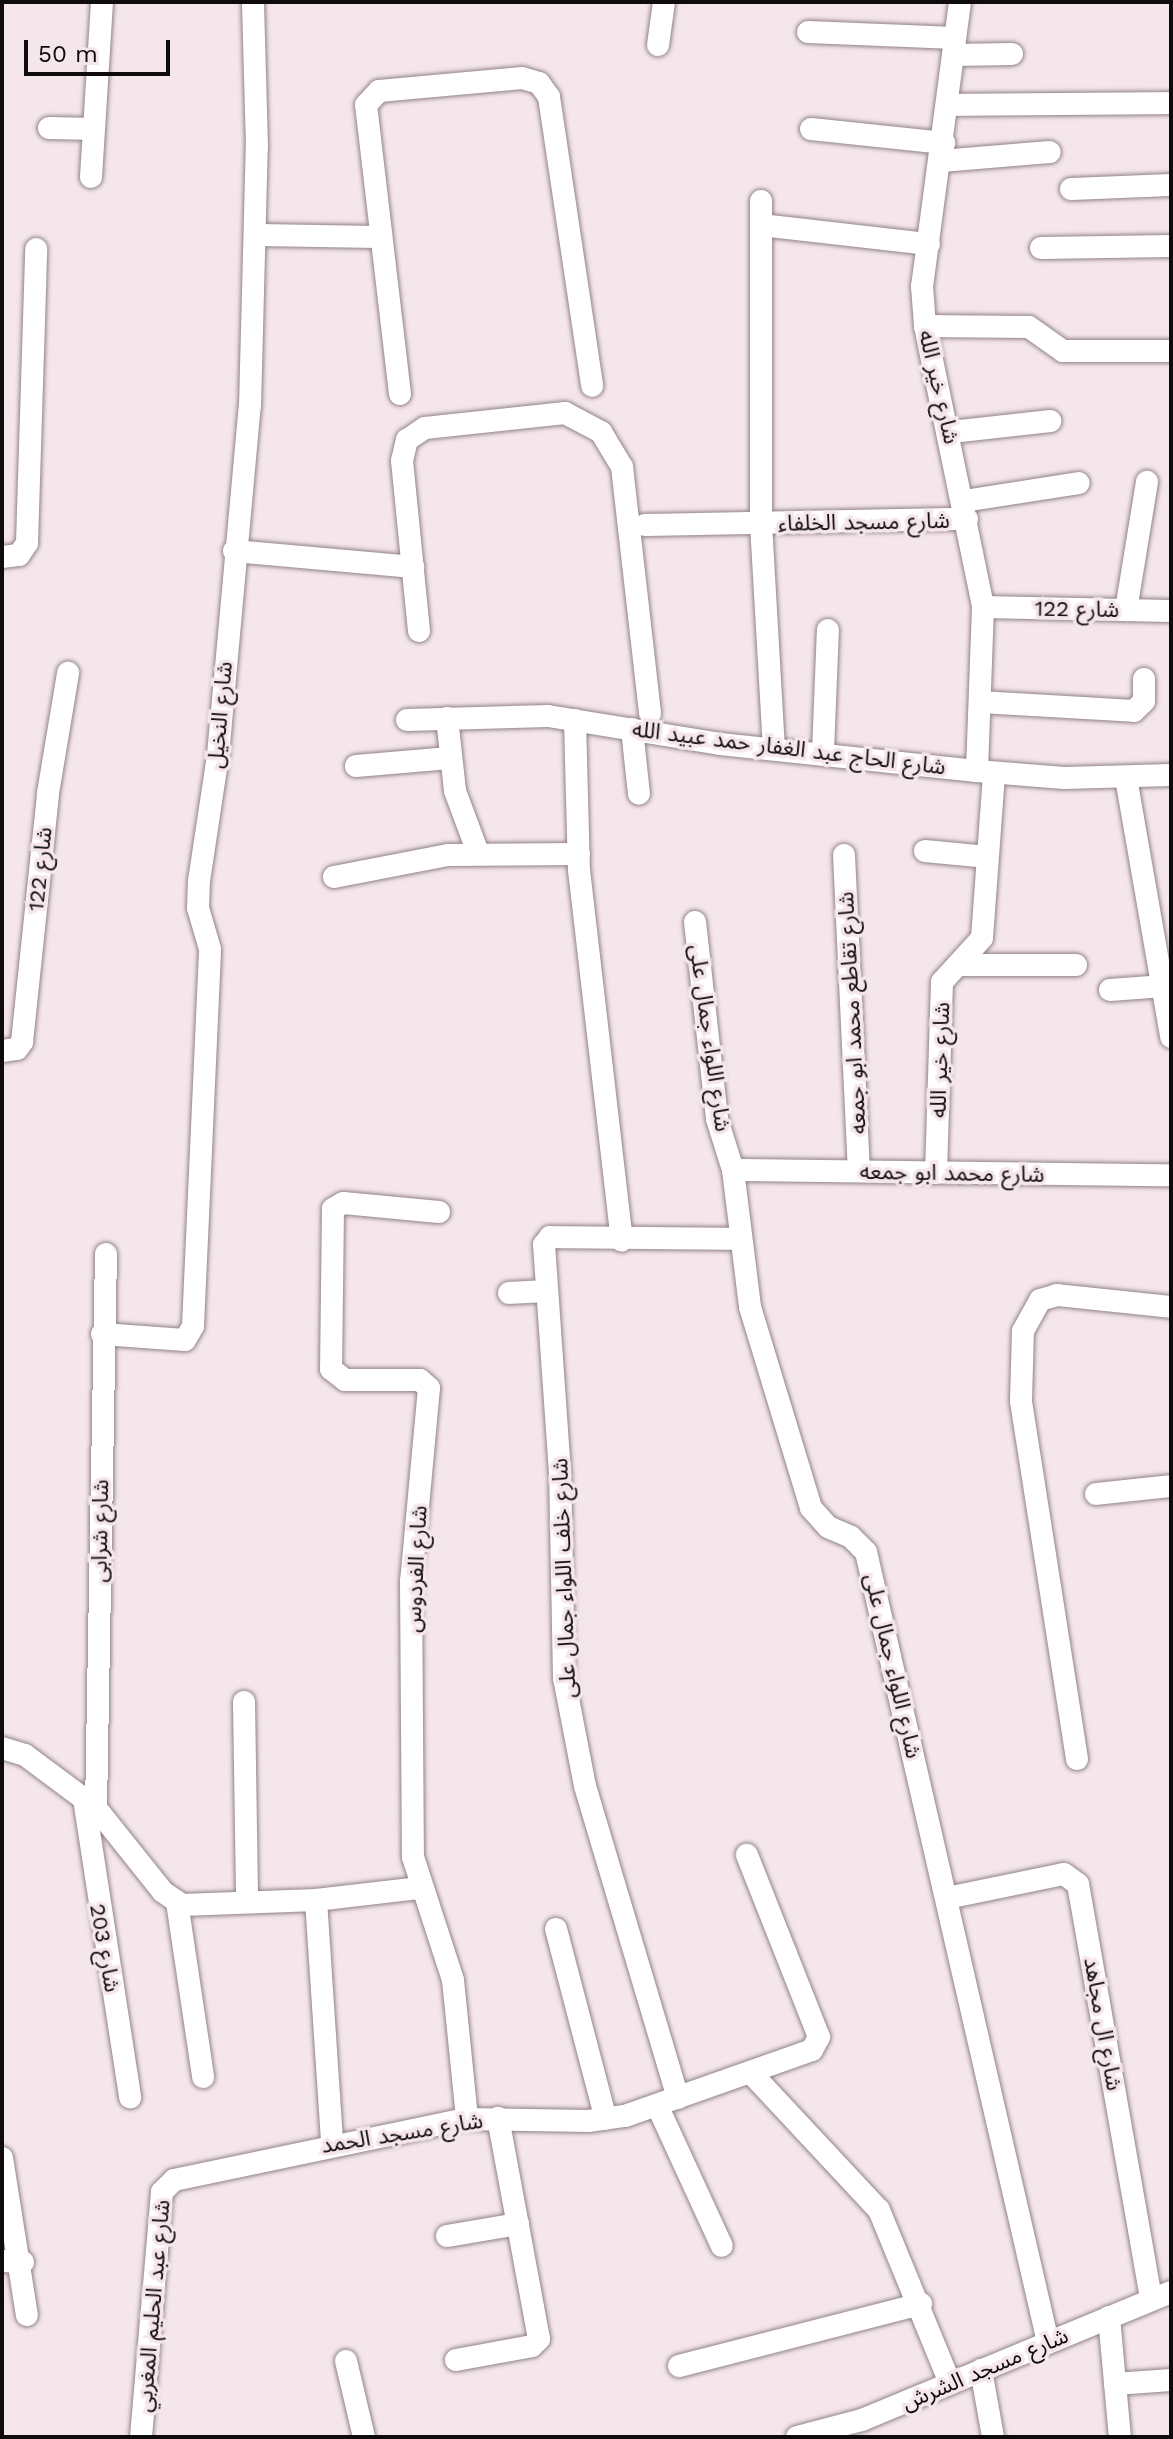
<!DOCTYPE html>
<html>
<head>
<meta charset="utf-8">
<style>
	body { margin:0 }
	#map { position:relative; width:1173px; height:2439px; overflow:hidden; background:#f5e6eb; font-family:"Work Sans","Noto Sans Arabic",sans-serif }
	div>[style] { position:absolute }
	.roads { filter:drop-shadow(0 0 2px #918388) drop-shadow(0 0 2px #918388) }
	.street>* { height:22px; margin:-11px; padding:0 11px; transform-origin:11px; border-radius:11px; background:#fff }
	span { translate:-50% -50%; white-space:nowrap; text-align:center; line-height:1.15; -webkit-text-stroke:7px #f5e6eb; paint-order:stroke }
	.street-label { font-size:22px; color:#0f0a0b }
	.frame { position:absolute; inset:0; border:4px solid #0f0a0b; pointer-events:none }
	.scale { position:absolute; left:24px; top:40px; width:146px; height:36px; box-sizing:border-box; border:4px solid #0f0a0b; border-top:0; padding-left:10px; font-size:24px; line-height:28px; white-space:nowrap; color:#0f0a0b; -webkit-text-stroke:6px #f5e6eb; paint-order:stroke }
</style>
</head>
<body>
<div id="map">
	<div class="roads">
		<div class="street">
			<div style="left:960px;top:2px;width:287px;rotate:97.6deg"></div>
			<div style="left:922px;top:286px;width:40px;rotate:85.7deg"></div>
			<div style="left:925px;top:326px;width:287px;rotate:78.3deg"></div>
			<div style="left:983px;top:607px;width:164px;rotate:92.1deg"></div>
			<div style="left:808px;top:32px;width:147px;rotate:2.3deg"></div>
			<div style="left:658px;top:45px;width:43px;rotate:-82.1deg"></div>
			<div style="left:953px;top:55px;width:59px;rotate:-1deg"></div>
			<div style="left:948px;top:105px;width:223px;rotate:-0.5deg"></div>
			<div style="left:49px;top:128px;width:45px;rotate:1.3deg"></div>
			<div style="left:811px;top:129px;width:134px;rotate:6deg"></div>
			<div style="left:941px;top:161px;width:109px;rotate:-4.7deg"></div>
			<div style="left:91px;top:177px;width:175px;rotate:-86.4deg"></div>
			<div style="left:1071px;top:189px;width:100px;rotate:-2.3deg"></div>
			<div style="left:761px;top:201px;width:323px;rotate:90deg"></div>
			<div style="left:761px;top:524px;width:224px;rotate:86.7deg"></div>
			<div style="left:761px;top:225px;width:169px;rotate:6.5deg"></div>
			<div style="left:255px;top:235px;width:126px;rotate:0.9deg"></div>
			<div style="left:1041px;top:248px;width:130px;rotate:-0.9deg"></div>
			<div style="left:925px;top:326px;width:104px;rotate:0.6deg"></div>
			<div style="left:1029px;top:327px;width:42px;rotate:35.2deg"></div>
			<div style="left:1063px;top:351px;width:108px"></div>
			<div style="left:400px;top:394px;width:291px;rotate:-96.7deg"></div>
			<div style="left:366px;top:105px;width:19px;rotate:-47deg"></div>
			<div style="left:379px;top:91px;width:144px;rotate:-5.2deg"></div>
			<div style="left:522px;top:78px;width:18px;rotate:16deg"></div>
			<div style="left:539px;top:83px;width:17px;rotate:54deg"></div>
			<div style="left:549px;top:97px;width:292px;rotate:81.5deg"></div>
			<div style="left:951px;top:432px;width:100px;rotate:-6.3deg"></div>
			<div style="left:964px;top:501px;width:116px;rotate:-8.9deg"></div>
			<div style="left:645px;top:525px;width:322px;rotate:-1.1deg"></div>
			<div style="left:234px;top:551px;width:180px;rotate:5.1deg"></div>
			<div style="left:2px;top:557px;width:17px;rotate:-7deg"></div>
			<div style="left:19px;top:555px;width:14px;rotate:-56deg"></div>
			<div style="left:27px;top:543px;width:294px;rotate:-88.2deg"></div>
			<div style="left:983px;top:607px;width:188px;rotate:1.2deg"></div>
			<div style="left:1126px;top:610px;width:130px;rotate:-80.7deg"></div>
			<div style="left:419px;top:631px;width:171px;rotate:-95.7deg"></div>
			<div style="left:402px;top:461px;width:22px;rotate:-77deg"></div>
			<div style="left:407px;top:440px;width:22px;rotate:-34deg"></div>
			<div style="left:425px;top:428px;width:141px;rotate:-6.1deg"></div>
			<div style="left:565px;top:413px;width:41px;rotate:27.8deg"></div>
			<div style="left:601px;top:432px;width:41px;rotate:59deg"></div>
			<div style="left:622px;top:467px;width:248px;rotate:83.5deg"></div>
			<div style="left:980px;top:702px;width:154px;rotate:3.3deg"></div>
			<div style="left:1134px;top:711px;width:14px;rotate:-45deg"></div>
			<div style="left:1144px;top:701px;width:22px;rotate:-90deg"></div>
			<div style="left:447px;top:718px;width:73px;rotate:83.7deg"></div>
			<div style="left:455px;top:791px;width:66px;rotate:69.6deg"></div>
			<div style="left:407px;top:720px;width:141px;rotate:-1.6deg"></div>
			<div style="left:548px;top:716px;width:174px;rotate:9.2deg"></div>
			<div style="left:720px;top:744px;width:258px;rotate:6deg"></div>
			<div style="left:977px;top:771px;width:87px;rotate:4.6deg"></div>
			<div style="left:1064px;top:778px;width:107px;rotate:-1.6deg"></div>
			<div style="left:575px;top:720px;width:150px;rotate:88.5deg"></div>
			<div style="left:579px;top:870px;width:373px;rotate:83.4deg"></div>
			<div style="left:632px;top:729px;width:65px;rotate:83.9deg"></div>
			<div style="left:823px;top:752px;width:122px;rotate:-87.7deg"></div>
			<div style="left:356px;top:766px;width:94px;rotate:-4.9deg"></div>
			<div style="left:1126px;top:778px;width:263px;rotate:80.1deg"></div>
			<div style="left:925px;top:851px;width:63px;rotate:5.4deg"></div>
			<div style="left:844px;top:855px;width:316px;rotate:87.3deg"></div>
			<div style="left:334px;top:877px;width:116px;rotate:-10.9deg"></div>
			<div style="left:448px;top:855px;width:131px;rotate:-0.4deg"></div>
			<div style="left:695px;top:922px;width:198px;rotate:83.6deg"></div>
			<div style="left:717px;top:1119px;width:53px;rotate:72.6deg"></div>
			<div style="left:733px;top:1170px;width:138px;rotate:82.9deg"></div>
			<div style="left:750px;top:1307px;width:210px;rotate:73.1deg"></div>
			<div style="left:811px;top:1508px;width:25px;rotate:48deg"></div>
			<div style="left:828px;top:1527px;width:25px;rotate:23deg"></div>
			<div style="left:851px;top:1537px;width:21px;rotate:45deg"></div>
			<div style="left:866px;top:1552px;width:811px;rotate:77.03deg"></div>
			<div style="left:960px;top:965px;width:116px"></div>
			<div style="left:1110px;top:990px;width:54px;rotate:-4.2deg"></div>
			<div style="left:2px;top:1051px;width:15px;rotate:-8deg"></div>
			<div style="left:17px;top:1049px;width:9px;rotate:-54deg"></div>
			<div style="left:22px;top:1042px;width:250px;rotate:-84deg"></div>
			<div style="left:48px;top:793px;width:122px;rotate:-80.5deg"></div>
			<div style="left:733px;top:1170px;width:438px;rotate:0.7deg"></div>
			<div style="left:936px;top:1173px;width:191px;rotate:-88.2deg"></div>
			<div style="left:942px;top:982px;width:59px;rotate:-47.7deg"></div>
			<div style="left:982px;top:938px;width:165px;rotate:-85.8deg"></div>
			<div style="left:439px;top:1212px;width:96px;rotate:-174.6deg"></div>
			<div style="left:343px;top:1203px;width:12px;rotate:149deg"></div>
			<div style="left:333px;top:1209px;width:160px;rotate:90.7deg"></div>
			<div style="left:331px;top:1369px;width:18px;rotate:38deg"></div>
			<div style="left:345px;top:1380px;width:75px"></div>
			<div style="left:420px;top:1380px;width:12px;rotate:42deg"></div>
			<div style="left:429px;top:1388px;width:194px;rotate:95.3deg"></div>
			<div style="left:411px;top:1581px;width:276px;rotate:89.6deg"></div>
			<div style="left:413px;top:1857px;width:129px;rotate:72deg"></div>
			<div style="left:453px;top:1980px;width:140px;rotate:84.2deg"></div>
			<div style="left:509px;top:1293px;width:37px;rotate:-3deg"></div>
			<div style="left:102px;top:1334px;width:83px;rotate:4.1deg"></div>
			<div style="left:185px;top:1340px;width:16px;rotate:-60deg"></div>
			<div style="left:193px;top:1326px;width:377px;rotate:-87.4deg"></div>
			<div style="left:210px;top:949px;width:43px;rotate:-106.3deg"></div>
			<div style="left:198px;top:908px;width:27px;rotate:-88deg"></div>
			<div style="left:199px;top:881px;width:127px;rotate:-81.4deg"></div>
			<div style="left:218px;top:755px;width:350px;rotate:-84.8deg"></div>
			<div style="left:250px;top:406px;width:259px;rotate:-88.5deg"></div>
			<div style="left:257px;top:147px;width:145px;rotate:-91.6deg"></div>
			<div style="left:1096px;top:1494px;width:75px;rotate:-6.1deg"></div>
			<div style="left:244px;top:1702px;width:198px;rotate:89.1deg"></div>
			<div style="left:2px;top:1748px;width:24px;rotate:17deg"></div>
			<div style="left:25px;top:1755px;width:89px;rotate:36.7deg"></div>
			<div style="left:96px;top:1808px;width:107px;rotate:51.4deg"></div>
			<div style="left:163px;top:1892px;width:23px;rotate:34deg"></div>
			<div style="left:182px;top:1905px;width:134px;rotate:-2.1deg"></div>
			<div style="left:316px;top:1900px;width:105px;rotate:-6.6deg"></div>
			<div style="left:1077px;top:1759px;width:362px;rotate:-98.9deg"></div>
			<div style="left:1021px;top:1401px;width:70px;rotate:-88.4deg"></div>
			<div style="left:1023px;top:1331px;width:35px;rotate:-61deg"></div>
			<div style="left:1040px;top:1300px;width:18px;rotate:-16deg"></div>
			<div style="left:1057px;top:1295px;width:115px;rotate:6deg"></div>
			<div style="left:84px;top:1799px;width:302px;rotate:81.2deg"></div>
			<div style="left:96px;top:1808px;width:554px;rotate:-88.97deg"></div>
			<div style="left:947px;top:1898px;width:119px;rotate:-11.6deg"></div>
			<div style="left:1064px;top:1874px;width:17px;rotate:36deg"></div>
			<div style="left:1078px;top:1884px;width:421px;rotate:80deg"></div>
			<div style="left:316px;top:1900px;width:244px;rotate:86.2deg"></div>
			<div style="left:177px;top:1902px;width:177px;rotate:81.5deg"></div>
			<div style="left:556px;top:1929px;width:196px;rotate:75.3deg"></div>
			<div style="left:752px;top:2074px;width:186px;rotate:47deg"></div>
			<div style="left:879px;top:2210px;width:187px;rotate:67.7deg"></div>
			<div style="left:678px;top:2098px;width:326px;rotate:-106.6deg"></div>
			<div style="left:585px;top:1786px;width:110px;rotate:-101deg"></div>
			<div style="left:564px;top:1678px;width:205px;rotate:-91.1deg"></div>
			<div style="left:560px;top:1473px;width:229px;rotate:-94deg"></div>
			<div style="left:544px;top:1245px;width:10px;rotate:-53deg"></div>
			<div style="left:550px;top:1237px;width:191px;rotate:0.6deg"></div>
			<div style="left:657px;top:2105px;width:155px;rotate:65.3deg"></div>
			<div style="left:2px;top:2158px;width:159px;rotate:81deg"></div>
			<div style="left:447px;top:2236px;width:72px;rotate:-9.6deg"></div>
			<div style="left:2px;top:2261px;width:21px;rotate:3deg"></div>
			<div style="left:1109px;top:2317px;width:121px;rotate:84.8deg"></div>
			<div style="left:456px;top:2360px;width:77px;rotate:-10.4deg"></div>
			<div style="left:532px;top:2346px;width:10px;rotate:-45deg"></div>
			<div style="left:539px;top:2339px;width:225px;rotate:-100.5deg"></div>
			<div style="left:346px;top:2361px;width:78px;rotate:76.7deg"></div>
			<div style="left:679px;top:2366px;width:250px;rotate:-14.4deg"></div>
			<div style="left:981px;top:2370px;width:68px;rotate:79.8deg"></div>
			<div style="left:1115px;top:2384px;width:56px;rotate:-4.1deg"></div>
			<div style="left:141px;top:2437px;width:246px;rotate:-85.1deg"></div>
			<div style="left:162px;top:2192px;width:17px;rotate:-45deg"></div>
			<div style="left:174px;top:2180px;width:299px;rotate:-11.8deg"></div>
			<div style="left:467px;top:2119px;width:121px;rotate:0.9deg"></div>
			<div style="left:588px;top:2121px;width:37px;rotate:-8deg"></div>
			<div style="left:625px;top:2116px;width:198px;rotate:-19.4deg"></div>
			<div style="left:812px;top:2050px;width:15px;rotate:-62deg"></div>
			<div style="left:819px;top:2037px;width:196px;rotate:-111.6deg"></div>
			<div style="left:797px;top:2437px;width:67px;rotate:-14.7deg"></div>
			<div style="left:862px;top:2420px;width:334px;rotate:-22.5deg"></div>
		</div>
	</div>
	<div class="street-label">
		<span style="left:939px;top:387px;rotate:77deg">شارع خير الله</span>
		<span style="left:864px;top:522px;rotate:-1deg">شارع مسجد الخلفاء</span>
		<span style="left:1077px;top:609px;rotate:1deg">شارع 122</span>
		<span style="left:220px;top:715px;rotate:-85deg">شارع النخيل</span>
		<span style="left:789px;top:748px;rotate:7deg">شارع الحاج عبد الغفار حمد عبيد الله</span>
		<span style="left:40px;top:869px;rotate:-84deg">شارع 122</span>
		<span style="left:852px;top:1013px;rotate:-93deg">شارع تقاطع محمد ابو جمعه</span>
		<span style="left:710px;top:1038px;rotate:82deg">شارع اللواء جمال على</span>
		<span style="left:940px;top:1060px;rotate:-88deg">شارع خير الله</span>
		<span style="left:952px;top:1173px;rotate:1deg">شارع محمد ابو جمعه</span>
		<span style="left:100px;top:1531px;rotate:-89deg">شارع شرابى</span>
		<span style="left:416px;top:1569px;rotate:-87deg">شارع الفردوس</span>
		<span style="left:564px;top:1578px;rotate:-92deg">شارع خلف اللواء جمال على</span>
		<span style="left:893px;top:1666px;rotate:77deg">شارع اللواء جمال على</span>
		<span style="left:105px;top:1948px;rotate:80deg">شارع 203</span>
		<span style="left:1103px;top:2024px;rotate:80deg">شارع ال مجاهد</span>
		<span style="left:402px;top:2133px;rotate:-9deg">شارع مسجد الحمد</span>
		<span style="left:153px;top:2306px;rotate:-85deg">شارع عبد الحليم المغربي</span>
		<span style="left:985px;top:2369px;rotate:-23deg">شارع مسجد الشرش</span>
	</div>
	<div class="frame"></div>
	<div class="scale">50 m</div>
</div>
</body>
</html>
